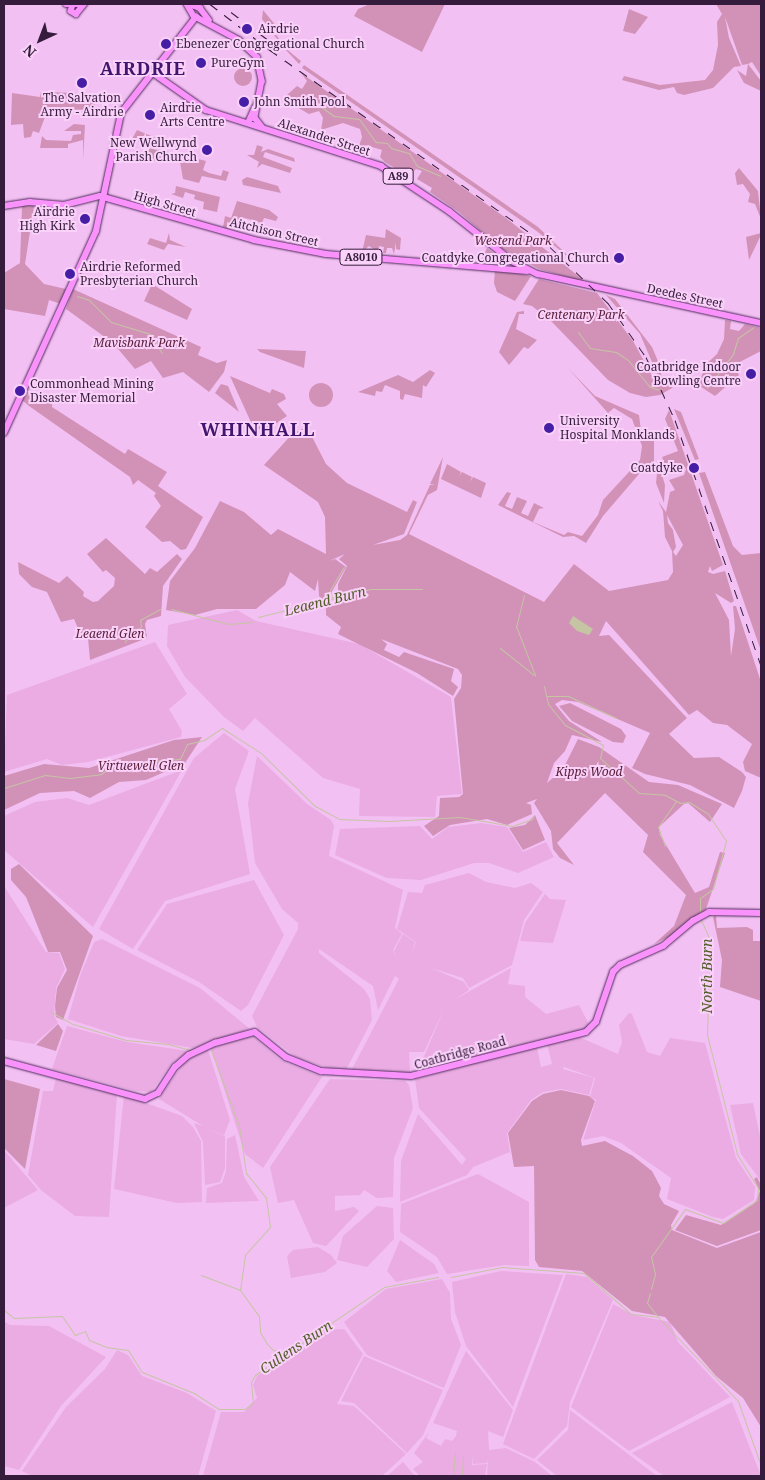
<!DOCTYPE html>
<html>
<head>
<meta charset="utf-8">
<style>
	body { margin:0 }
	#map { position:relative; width:765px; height:1480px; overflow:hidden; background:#f3c0f3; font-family:"Noto Serif",serif }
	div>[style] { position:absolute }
	.farmland>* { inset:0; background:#eaace2 }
	.green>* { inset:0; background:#d292b8 }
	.round { border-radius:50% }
	.cemetery>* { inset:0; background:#c693b1 }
	.water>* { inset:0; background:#c5c4a3 }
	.stream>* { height:1px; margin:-0.5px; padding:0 0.5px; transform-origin:0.5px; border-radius:0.5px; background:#c5c4a3 }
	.roads { filter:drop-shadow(0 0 1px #502a5c) drop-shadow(0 0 1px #502a5c) }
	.major>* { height:5.5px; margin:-2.75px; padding:0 2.75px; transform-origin:2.75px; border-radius:2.75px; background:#f993fb }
	.rail>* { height:1px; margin-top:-0.5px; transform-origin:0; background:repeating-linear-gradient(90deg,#351c3c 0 9px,transparent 0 18px) }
	.dots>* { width:14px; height:14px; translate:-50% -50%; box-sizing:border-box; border:2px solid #f9d1f9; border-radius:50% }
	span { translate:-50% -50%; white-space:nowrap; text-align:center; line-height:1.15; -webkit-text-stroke:4px #f9d1f9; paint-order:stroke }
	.shield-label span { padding:1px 4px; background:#f9d1f9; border:1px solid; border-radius:4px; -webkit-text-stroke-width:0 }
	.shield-label { font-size:11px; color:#351c3c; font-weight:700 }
	.poi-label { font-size:12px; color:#351c3c }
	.left { translate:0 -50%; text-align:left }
	.right { translate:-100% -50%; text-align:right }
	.street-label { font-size:12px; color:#351c3c }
	.park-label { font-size:12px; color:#5b203b; font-style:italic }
	.water-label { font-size:14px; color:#525e29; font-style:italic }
	.district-label { font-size:18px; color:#42166e; font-weight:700; letter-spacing:1px }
	.frame { position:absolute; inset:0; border:5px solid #351c3c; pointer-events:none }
	.north { position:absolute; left:15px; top:15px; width:50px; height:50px; -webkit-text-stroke:4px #f9d1f9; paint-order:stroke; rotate:223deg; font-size:14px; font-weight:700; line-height:20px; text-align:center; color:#351c3c }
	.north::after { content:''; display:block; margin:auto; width:18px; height:22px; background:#351c3c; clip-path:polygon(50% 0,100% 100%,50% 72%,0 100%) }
</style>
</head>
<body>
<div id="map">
	<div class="farmland">
		<div style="clip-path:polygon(237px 610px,256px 621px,359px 644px,451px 697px,462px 794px,437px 796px,435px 817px,359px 816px,360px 789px,323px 778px,255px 718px,243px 731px,224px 717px,185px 677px,167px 646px,168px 625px)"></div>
		<div style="clip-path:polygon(155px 642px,187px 694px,169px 709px,182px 731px,181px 737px,88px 762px,62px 765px,47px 759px,4px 772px,7px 695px)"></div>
		<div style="clip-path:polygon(224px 733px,249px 751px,235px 789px,250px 874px,165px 901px,133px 949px,99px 929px,194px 758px)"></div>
		<div style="clip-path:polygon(257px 756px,307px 804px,331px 820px,334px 826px,329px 856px,403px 890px,395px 928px,402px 934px,393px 950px,398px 961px,394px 951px,403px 934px,415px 942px,412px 952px,416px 942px,397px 929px,408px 892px,422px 893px,425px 885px,469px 873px,486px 882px,515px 888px,531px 883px,543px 892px,524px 920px,512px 965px,469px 988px,463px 978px,431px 968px,464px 982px,469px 990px,454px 1000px,511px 968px,508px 984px,525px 986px,525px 997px,546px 1014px,579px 1005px,590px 1026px,580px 1031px,418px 1071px,444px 1009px,424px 1052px,409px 1052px,410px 1074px,351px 1071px,399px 979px,395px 976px,398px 970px,378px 1010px,373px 986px,319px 949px,319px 953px,364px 989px,370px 999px,372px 1020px,346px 1070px,325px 1067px,296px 1057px,257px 1027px,252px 1016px,298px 929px,298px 923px,282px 909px,255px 863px,248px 803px)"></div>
		<div style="clip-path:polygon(182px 770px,93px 927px,4px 850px,4px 816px,35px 802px,67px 798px,89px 805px)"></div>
		<div style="clip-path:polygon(481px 823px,507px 827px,523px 852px,546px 842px,554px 857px,518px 873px,489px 863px,474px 863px,421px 880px,387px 878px,335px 855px,340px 829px,420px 826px,432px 839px,448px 827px)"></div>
		<div style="clip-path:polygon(254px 880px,284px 935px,248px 1005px,241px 1011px,199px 982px,137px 950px,167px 904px)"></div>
		<div style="clip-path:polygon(4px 886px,46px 952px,59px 953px,65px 969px,56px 988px,54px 1015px,58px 1023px,34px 1044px,4px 1039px)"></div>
		<div style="clip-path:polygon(545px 894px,550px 899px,566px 900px,553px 943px,520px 941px,525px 923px)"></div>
		<div style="clip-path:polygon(102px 939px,200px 988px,250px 1029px,193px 1048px,121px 1036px,68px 1019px,80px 976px,94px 942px)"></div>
		<div style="clip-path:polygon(629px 1013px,632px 1014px,647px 1052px,660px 1056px,670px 1038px,705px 1043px,736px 1158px,755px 1187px,754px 1200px,723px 1219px,713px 1217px,667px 1199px,671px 1178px,621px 1143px,603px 1136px,583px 1140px,596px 1100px,590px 1097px,595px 1078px,564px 1067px,566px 1061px,563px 1069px,594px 1078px,589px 1095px,561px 1089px,543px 1092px,531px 1100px,507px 1133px,510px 1152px,473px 1167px,467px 1175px,400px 1202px,401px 1161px,418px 1114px,462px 1165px,466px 1159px,419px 1108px,415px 1079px,537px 1047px,541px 1067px,552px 1064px,547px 1044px,579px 1037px,618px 1054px,622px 1042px,619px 1025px)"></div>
		<div style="clip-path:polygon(67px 1026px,127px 1042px,188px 1051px,171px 1064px,151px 1092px,136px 1091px,52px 1069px)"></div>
		<div style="clip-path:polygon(252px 1036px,282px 1061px,322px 1077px,263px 1168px,245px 1154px,211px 1048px)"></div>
		<div style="clip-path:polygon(208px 1050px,230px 1120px,224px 1135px,206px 1128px,225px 1136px,225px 1168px,220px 1182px,205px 1185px,203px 1142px,194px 1123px,203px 1126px,159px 1099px,185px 1061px)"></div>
		<div style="clip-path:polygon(56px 1078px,117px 1093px,109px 1217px,75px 1216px,41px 1190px,28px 1175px,43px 1091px,53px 1091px)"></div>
		<div style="clip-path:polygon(330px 1079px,405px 1081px,409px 1085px,413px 1108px,394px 1158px,393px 1197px,377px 1198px,364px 1190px,360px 1195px,335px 1196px,335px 1211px,354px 1207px,359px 1211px,326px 1246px,313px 1243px,294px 1200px,278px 1203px,270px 1167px)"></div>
		<div style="clip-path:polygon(124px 1095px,182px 1116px,193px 1127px,201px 1141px,202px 1202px,177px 1203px,114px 1189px)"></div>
		<div style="clip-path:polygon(753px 1103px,761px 1141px,761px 1181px,741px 1154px,730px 1105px)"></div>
		<div style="clip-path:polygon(235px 1135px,244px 1177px,259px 1201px,206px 1203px,207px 1188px,222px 1183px,226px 1171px,227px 1139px)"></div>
		<div style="clip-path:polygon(4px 1150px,38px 1190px,4px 1208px)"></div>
		<div style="clip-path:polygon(478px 1174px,529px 1202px,529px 1266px,504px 1265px,447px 1274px,437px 1257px,400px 1232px,401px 1204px)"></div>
		<div style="clip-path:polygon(377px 1206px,393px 1208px,394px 1239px,367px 1267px,337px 1260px,343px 1236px)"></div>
		<div style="clip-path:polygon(400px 1240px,434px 1264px,439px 1273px,396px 1282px,387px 1271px)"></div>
		<div style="clip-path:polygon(318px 1247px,331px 1255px,337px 1263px,325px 1272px,291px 1278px,287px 1256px,293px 1250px)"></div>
		<div style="clip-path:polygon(501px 1271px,563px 1275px,513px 1407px,466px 1346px,455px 1312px,452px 1282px)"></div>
		<div style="clip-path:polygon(566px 1274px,587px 1277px,613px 1300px,570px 1402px,567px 1426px,534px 1459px,503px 1444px)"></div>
		<div style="clip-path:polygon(442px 1279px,450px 1293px,451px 1319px,461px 1345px,444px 1388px,367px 1355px,344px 1322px,386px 1289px)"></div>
		<div style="clip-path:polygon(613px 1304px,633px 1315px,670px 1322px,678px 1342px,730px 1397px,629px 1451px,571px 1407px)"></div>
		<div style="clip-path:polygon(4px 1321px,10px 1325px,49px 1326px,106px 1357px,61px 1406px,19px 1470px,4px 1466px)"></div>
		<div style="clip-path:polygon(344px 1329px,363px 1354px,337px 1404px,354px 1406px,406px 1454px,382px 1476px,203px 1476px,221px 1412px,244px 1412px,257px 1398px,253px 1385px,257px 1376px,291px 1352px,306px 1347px,318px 1330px)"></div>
		<div style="clip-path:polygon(117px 1350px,128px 1355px,142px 1376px,187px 1393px,216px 1411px,198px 1476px,32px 1476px,22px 1471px,66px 1407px,105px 1369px)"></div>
		<div style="clip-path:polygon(466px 1351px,513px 1410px,503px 1437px,488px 1431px,489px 1450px,506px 1448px,535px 1462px,552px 1476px,487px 1476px,488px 1459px,487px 1463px,473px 1464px,473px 1455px,472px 1465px,487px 1464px,485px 1476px,420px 1476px,413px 1469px,423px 1462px,414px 1453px,429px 1432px,426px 1438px,441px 1446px,445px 1439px,452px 1441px,456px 1436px,457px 1431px,433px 1423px)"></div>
		<div style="clip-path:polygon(364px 1356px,443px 1390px,423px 1435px,407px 1453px,354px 1403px,341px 1401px)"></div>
		<div style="clip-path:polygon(732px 1402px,761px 1476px,664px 1476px,632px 1453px)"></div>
		<div style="clip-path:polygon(570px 1410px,657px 1476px,557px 1476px,537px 1460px,568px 1430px)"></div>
		<div style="clip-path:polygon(403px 1462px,415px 1476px,387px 1476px)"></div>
	</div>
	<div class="green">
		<div style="clip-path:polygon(370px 4px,445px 4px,422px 52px,354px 16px,358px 9px)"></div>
		<div style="clip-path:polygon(716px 4px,761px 4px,761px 76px,752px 62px,748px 64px,761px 81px,761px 91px,744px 83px,737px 70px,746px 76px,748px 64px,742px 65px,725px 17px,729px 38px,741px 66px,734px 67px,713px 88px,684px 95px,677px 93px,674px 87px,659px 90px,622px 80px,624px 76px,660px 85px,705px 80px,713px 70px,718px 45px,717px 22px,722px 14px)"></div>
		<div style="clip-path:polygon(629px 9px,648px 17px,635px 34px,623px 31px)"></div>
		<div style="clip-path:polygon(263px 10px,277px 27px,274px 31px,284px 47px,301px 61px,299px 64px,283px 47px,262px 19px)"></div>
		<div style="clip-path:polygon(304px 65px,538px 227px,580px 267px,538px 232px,302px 68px)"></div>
		<div class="round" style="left:234px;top:68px;width:18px;height:18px"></div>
		<div style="clip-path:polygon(301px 73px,506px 218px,587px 283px,539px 269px,499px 247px,459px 212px,430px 192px,432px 188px,417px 179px,422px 171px,416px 169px,409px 177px,385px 162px,380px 157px,382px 150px,365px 145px,362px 151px,358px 149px,362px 137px,360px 129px,343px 123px,321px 130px,323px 118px,319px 111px,309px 114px,286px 101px,287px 95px,297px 86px,302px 89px,307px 81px)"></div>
		<div style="clip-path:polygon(41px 92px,78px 93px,85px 100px,91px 99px,95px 104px,94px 110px,48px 109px,39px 133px,33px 131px,31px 137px,24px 138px,23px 124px,11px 125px,12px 93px,40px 97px)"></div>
		<div style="clip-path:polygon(74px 124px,85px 125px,83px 160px,83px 140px,68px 144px,68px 148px,40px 148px,42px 136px,46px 140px,71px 141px,73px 135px,81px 134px,81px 131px,64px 131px)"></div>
		<div style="clip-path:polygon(137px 130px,156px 138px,157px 149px,132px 139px)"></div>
		<div style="clip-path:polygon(257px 145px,263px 147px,261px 152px,268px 149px,294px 158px,295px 162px,265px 152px,263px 157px,292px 168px,290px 173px,262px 164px,257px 168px,259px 162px,247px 155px,254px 155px)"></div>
		<div style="clip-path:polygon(175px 153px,206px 161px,203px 170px,209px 173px,221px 176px,223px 170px,229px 172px,226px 181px,202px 176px,199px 183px,183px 179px,180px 162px,174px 161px)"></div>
		<div style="clip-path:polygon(739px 168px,758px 191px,761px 219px,755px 204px,748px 202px,750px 194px,743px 184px,737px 185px,735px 173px)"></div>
		<div style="clip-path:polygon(247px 177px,278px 186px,281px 193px,243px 185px,242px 180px)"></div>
		<div style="clip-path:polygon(176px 186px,220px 197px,217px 212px,203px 209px,204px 202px,194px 199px,195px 195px,185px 192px,183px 198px,171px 194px,175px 193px)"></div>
		<div style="clip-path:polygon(237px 201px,269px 210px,278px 217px,276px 221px,264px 218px,262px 223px,241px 217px,240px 221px,255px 226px,253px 234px,253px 230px,227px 222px,228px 229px,223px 227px,225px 216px,231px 218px)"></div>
		<div style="clip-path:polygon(22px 206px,34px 206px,25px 264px,44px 284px,66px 289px,61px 304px,49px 300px,45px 316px,4px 309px,4px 273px,20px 263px)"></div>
		<div style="clip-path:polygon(386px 229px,401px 238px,400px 250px,396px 249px,396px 242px,394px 254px,392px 248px,387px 248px,386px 253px,383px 253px,384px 247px,379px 246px,378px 252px,369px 246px,362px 252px,366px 235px,385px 238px)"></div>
		<div style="clip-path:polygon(169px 233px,170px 240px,186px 247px,168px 244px,164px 250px,147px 244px,150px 238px,166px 243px)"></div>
		<div style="clip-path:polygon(761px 233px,761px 235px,749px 260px,746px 237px)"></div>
		<div style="clip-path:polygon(487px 248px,505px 262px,506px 264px,480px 263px)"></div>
		<div style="clip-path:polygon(495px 269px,531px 276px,515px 301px,497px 292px,494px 283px)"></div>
		<div style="clip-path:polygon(539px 279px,597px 293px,633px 341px,656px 383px,661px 383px,640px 334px,606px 295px,615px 299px,652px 347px,660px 366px,662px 381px,675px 384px,672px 388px,660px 395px,646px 397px,630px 393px,608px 380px,552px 322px,532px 306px,523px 304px)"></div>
		<div style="clip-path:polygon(152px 284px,192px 309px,187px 320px,144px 301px)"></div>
		<div style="clip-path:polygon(73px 289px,201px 347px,198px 355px,217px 363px,227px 360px,224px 372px,209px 392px,183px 372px,163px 378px,151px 361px,135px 369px,113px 343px,66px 309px)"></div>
		<div style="clip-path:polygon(524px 311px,524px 314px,519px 314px,516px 329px,537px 340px,528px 349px,524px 347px,509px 365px,499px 352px,517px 312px)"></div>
		<div style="clip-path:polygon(725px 320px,731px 321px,730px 329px,739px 331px,745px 324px,761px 328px,761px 351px,734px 365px,739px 375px,715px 396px,698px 385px,704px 370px,701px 369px,717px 354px,724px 339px)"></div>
		<div style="clip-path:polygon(257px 349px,306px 351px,304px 368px,260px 352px)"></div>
		<div style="clip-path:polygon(568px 368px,595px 396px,639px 415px,641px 431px,654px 432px,654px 462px,639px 474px,603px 516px,586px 543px,574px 536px,563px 537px,498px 505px,507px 492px,511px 493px,505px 506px,512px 509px,517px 497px,527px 501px,521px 513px,528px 516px,534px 503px,544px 508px,539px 509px,533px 522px,564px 535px,568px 532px,582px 536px,598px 515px,603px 500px,640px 460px,642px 446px,632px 419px,614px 408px,608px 413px)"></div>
		<div style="clip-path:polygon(430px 370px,435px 373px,426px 387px,423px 385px,422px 398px,405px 394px,403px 400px,400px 399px,400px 391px,385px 385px,382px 392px,376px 391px,375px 396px,358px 392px,398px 375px,413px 382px)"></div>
		<div style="clip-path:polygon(230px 376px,270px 393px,272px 389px,284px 394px,286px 399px,277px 404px,287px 416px,268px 429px,254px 429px)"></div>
		<div class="round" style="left:309px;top:383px;width:24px;height:24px"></div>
		<div style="clip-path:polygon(221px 384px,228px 386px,239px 412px,215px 393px)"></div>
		<div style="clip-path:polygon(26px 391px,52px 402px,52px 407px,125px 454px,128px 449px,167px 472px,158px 486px,203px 517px,186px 549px,181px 550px,170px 541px,162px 542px,145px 527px,161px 506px,154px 496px,156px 493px,138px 480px,133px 485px,130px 477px,29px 406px,22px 400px)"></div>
		<div style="clip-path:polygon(674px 409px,681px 412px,699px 459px,695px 460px)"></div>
		<div style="clip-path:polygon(evenodd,669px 410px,723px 565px,712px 571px,710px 566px,708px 572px,713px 574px,725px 571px,734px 601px,731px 603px,715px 593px,729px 620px,731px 656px,735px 629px,733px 606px,736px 606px,761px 682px,761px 778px,745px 771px,743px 762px,752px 744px,727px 725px,713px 723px,697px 710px,689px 715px,606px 621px,599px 636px,609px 635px,687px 718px,669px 734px,694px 758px,719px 757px,742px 772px,746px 777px,742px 791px,734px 808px,690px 785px,645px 774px,632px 768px,650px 733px,578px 702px,562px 700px,555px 704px,569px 721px,602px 742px,572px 735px,565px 751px,554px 763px,547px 783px,563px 769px,578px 739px,599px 747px,649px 782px,678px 785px,722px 804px,710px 822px,688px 803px,684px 804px,659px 827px,660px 835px,695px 893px,709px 887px,720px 852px,725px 853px,706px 909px,673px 935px,654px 944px,674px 926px,686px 895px,643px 852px,648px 835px,605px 793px,557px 843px,574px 865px,560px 858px,553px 849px,551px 831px,534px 803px,537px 799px,526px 803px,531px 805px,532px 814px,507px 825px,487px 819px,450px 825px,433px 836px,424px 826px,439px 816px,440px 798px,459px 797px,463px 794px,454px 699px,461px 688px,462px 675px,458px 669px,381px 639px,387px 644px,384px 650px,399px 657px,404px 652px,454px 669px,451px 681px,458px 687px,453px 696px,417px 673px,338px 634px,341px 627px,326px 615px,326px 604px,338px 604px,338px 584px,347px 566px,339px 559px,345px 554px,329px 561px,335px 559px,346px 567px,327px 600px,323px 600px,319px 596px,318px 579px,315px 591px,290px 572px,285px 585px,256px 609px,217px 609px,195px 615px,166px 610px,170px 581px,195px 548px,220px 501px,244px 512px,271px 535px,278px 529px,326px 554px,325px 517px,318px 502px,264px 465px,293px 433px,307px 427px,326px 464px,347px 483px,407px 512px,413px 500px,417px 502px,404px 534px,373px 545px,400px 540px,407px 535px,430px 485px,435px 485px,430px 484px,443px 457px,437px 490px,428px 495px,409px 534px,544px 602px,574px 564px,609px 591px,668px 580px,673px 572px,672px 551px,665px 537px,663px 511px,658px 501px,666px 512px,670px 492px,675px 490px,669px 480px,684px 475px,686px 469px,684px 466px,668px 472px,662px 457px,678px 451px,665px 419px,669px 410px,667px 515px,683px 545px,676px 556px,673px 552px,676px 547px,673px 530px,668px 523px,667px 515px)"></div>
		<div style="clip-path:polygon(658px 462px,665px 485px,664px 503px,656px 483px)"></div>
		<div style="clip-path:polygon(447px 464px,461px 472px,459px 476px,462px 472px,472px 477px,470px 482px,473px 477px,486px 483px,481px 498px,441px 479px)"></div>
		<div style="clip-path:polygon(705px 472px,733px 546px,742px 555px,761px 553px,761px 651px,699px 473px)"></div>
		<div style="clip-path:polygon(106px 538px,145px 574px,150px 568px,157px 572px,177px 554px,182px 559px,163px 586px,161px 616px,147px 620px,145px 624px,147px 638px,90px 660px,88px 638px,80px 633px,74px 619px,61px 622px,47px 592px,32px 587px,19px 574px,18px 562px,59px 583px,67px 576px,84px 592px,83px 596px,93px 602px,98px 601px,114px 586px,115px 578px,106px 570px,103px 572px,87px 554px)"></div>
		<div style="clip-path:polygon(570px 703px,621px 729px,626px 736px,623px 743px,613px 742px,572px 721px,559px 706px)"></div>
		<div style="clip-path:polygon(202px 737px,185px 763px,146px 780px,119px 782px,90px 798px,74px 791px,40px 793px,4px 810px,4px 776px,44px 764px,89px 768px,174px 740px)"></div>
		<div style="clip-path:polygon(535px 815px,545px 840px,523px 850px,509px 828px,525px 825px)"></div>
		<div style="clip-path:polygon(19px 864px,93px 936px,63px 1020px,56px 1017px,55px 1006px,57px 988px,67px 970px,60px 952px,48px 952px,26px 897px,11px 880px,11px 869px)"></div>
		<div style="clip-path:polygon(716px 915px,717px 928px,747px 927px,753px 930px,753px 941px,761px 941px,761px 1001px,720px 987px,722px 960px,713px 917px)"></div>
		<div style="clip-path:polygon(58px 1024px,63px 1031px,56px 1051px,36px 1045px)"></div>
		<div style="clip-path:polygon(4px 1079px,40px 1089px,25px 1169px,4px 1148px)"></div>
		<div style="clip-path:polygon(561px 1090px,589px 1096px,595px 1101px,581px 1140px,582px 1146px,605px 1141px,633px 1156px,652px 1171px,661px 1188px,659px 1196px,664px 1204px,679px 1211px,671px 1225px,672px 1230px,717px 1248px,761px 1232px,761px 1427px,743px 1398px,716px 1376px,665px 1317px,632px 1311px,582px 1271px,539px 1267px,535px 1260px,534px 1166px,514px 1167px,508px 1133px,532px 1101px,543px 1094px)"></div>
		<div style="clip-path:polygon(757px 1177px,761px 1185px,761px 1230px,717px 1246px,675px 1230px,686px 1215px,721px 1225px,755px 1203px,760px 1191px,754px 1179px)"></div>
	</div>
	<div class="cemetery">
		<div style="clip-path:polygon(147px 148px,169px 152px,168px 163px,145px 159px)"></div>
	</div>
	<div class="water">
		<div style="clip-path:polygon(573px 616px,593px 629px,589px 635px,577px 631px,569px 623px)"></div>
	</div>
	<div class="stream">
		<div style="left:288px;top:96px;width:17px;rotate:36deg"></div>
		<div style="left:302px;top:106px;width:18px"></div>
		<div style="left:320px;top:106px;width:17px;rotate:36deg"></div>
		<div style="left:334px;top:116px;width:25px;rotate:7deg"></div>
		<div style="left:359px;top:119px;width:29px;rotate:54deg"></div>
		<div style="left:376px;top:142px;width:11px;rotate:5deg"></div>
		<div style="left:387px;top:143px;width:6px;rotate:51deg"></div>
		<div style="left:391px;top:148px;width:19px;rotate:16deg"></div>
		<div style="left:409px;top:153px;width:15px;rotate:58deg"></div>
		<div style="left:417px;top:166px;width:25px;rotate:23deg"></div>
		<div style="left:77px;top:296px;width:13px;rotate:18deg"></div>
		<div style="left:89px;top:300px;width:31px;rotate:45deg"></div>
		<div style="left:111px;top:322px;width:41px;rotate:17.1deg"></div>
		<div style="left:150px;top:334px;width:22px;rotate:58deg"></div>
		<div style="left:578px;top:332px;width:20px;rotate:53deg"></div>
		<div style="left:590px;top:348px;width:26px;rotate:9deg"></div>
		<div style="left:616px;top:352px;width:14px;rotate:34deg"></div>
		<div style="left:628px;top:360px;width:35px;rotate:51deg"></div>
		<div style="left:650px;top:387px;width:9px;rotate:18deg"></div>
		<div style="left:707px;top:388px;width:43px;rotate:-52.6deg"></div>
		<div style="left:733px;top:354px;width:17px;rotate:-73deg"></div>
		<div style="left:738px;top:338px;width:19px;rotate:-35deg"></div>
		<div style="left:524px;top:595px;width:32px;rotate:104deg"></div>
		<div style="left:516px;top:626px;width:53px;rotate:68.8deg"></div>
		<div style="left:333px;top:599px;width:9px;rotate:-108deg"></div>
		<div style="left:330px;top:590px;width:27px;rotate:-59deg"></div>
		<div style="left:171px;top:609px;width:59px;rotate:14.7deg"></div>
		<div style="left:228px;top:624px;width:24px;rotate:-5deg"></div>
		<div style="left:258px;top:617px;width:115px;rotate:-14deg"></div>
		<div style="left:370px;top:589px;width:52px"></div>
		<div style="left:125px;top:642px;width:11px;rotate:-63deg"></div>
		<div style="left:130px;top:632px;width:12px;rotate:-24deg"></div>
		<div style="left:141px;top:627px;width:7px;rotate:-98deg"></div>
		<div style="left:140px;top:620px;width:23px;rotate:-29deg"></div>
		<div style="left:500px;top:648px;width:43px;rotate:38.5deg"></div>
		<div style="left:544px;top:686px;width:18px;rotate:77deg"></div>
		<div style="left:548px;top:704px;width:27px;rotate:51deg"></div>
		<div style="left:565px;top:725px;width:43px;rotate:27.8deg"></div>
		<div style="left:603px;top:745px;width:13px;rotate:103deg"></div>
		<div style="left:600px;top:758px;width:52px;rotate:41.9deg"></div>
		<div style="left:639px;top:793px;width:26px;rotate:4deg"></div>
		<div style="left:665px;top:795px;width:17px;rotate:28deg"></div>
		<div style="left:680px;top:803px;width:9px;rotate:-6deg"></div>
		<div style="left:689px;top:802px;width:22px;rotate:32deg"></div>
		<div style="left:708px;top:814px;width:32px;rotate:56deg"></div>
		<div style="left:726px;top:841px;width:50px;rotate:105.2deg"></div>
		<div style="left:713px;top:889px;width:16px;rotate:145deg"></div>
		<div style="left:700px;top:898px;width:18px;rotate:90deg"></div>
		<div style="left:547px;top:696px;width:21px"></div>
		<div style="left:568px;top:696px;width:53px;rotate:24.6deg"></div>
		<div style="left:4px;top:788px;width:43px;rotate:-17.6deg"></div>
		<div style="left:45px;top:775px;width:25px;rotate:7deg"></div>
		<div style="left:70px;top:778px;width:31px;rotate:-7deg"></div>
		<div style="left:101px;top:774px;width:19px;rotate:-35deg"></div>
		<div style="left:117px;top:763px;width:13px;rotate:23deg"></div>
		<div style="left:129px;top:768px;width:8px;rotate:-45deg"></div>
		<div style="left:135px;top:762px;width:45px;rotate:-3.8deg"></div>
		<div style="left:180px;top:759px;width:17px;rotate:-65deg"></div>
		<div style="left:187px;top:744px;width:17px;rotate:-13deg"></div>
		<div style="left:204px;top:740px;width:22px;rotate:-34deg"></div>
		<div style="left:222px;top:728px;width:46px;rotate:32.7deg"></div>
		<div style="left:261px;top:753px;width:76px;rotate:44.5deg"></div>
		<div style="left:315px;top:806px;width:27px;rotate:28deg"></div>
		<div style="left:339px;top:819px;width:50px;rotate:2.3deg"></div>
		<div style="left:389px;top:821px;width:71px;rotate:-3.2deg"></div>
		<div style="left:460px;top:817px;width:53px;rotate:9.8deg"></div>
		<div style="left:512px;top:826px;width:21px;rotate:-19deg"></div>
		<div style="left:532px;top:819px;width:4px;rotate:-63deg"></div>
		<div style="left:665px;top:846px;width:20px;rotate:-110deg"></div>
		<div style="left:658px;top:827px;width:32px;rotate:-55deg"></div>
		<div style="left:51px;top:1012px;width:25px;rotate:29deg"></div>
		<div style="left:73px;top:1024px;width:55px;rotate:16.8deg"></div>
		<div style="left:126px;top:1040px;width:42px;rotate:5.4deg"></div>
		<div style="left:168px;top:1044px;width:23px;rotate:15deg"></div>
		<div style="left:190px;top:1050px;width:14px;rotate:-21deg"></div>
		<div style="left:211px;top:1050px;width:81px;rotate:69.8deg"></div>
		<div style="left:239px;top:1126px;width:48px;rotate:81.5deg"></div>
		<div style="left:246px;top:1173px;width:32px;rotate:51deg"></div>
		<div style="left:266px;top:1198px;width:29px;rotate:82deg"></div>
		<div style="left:270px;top:1227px;width:38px;rotate:132deg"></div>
		<div style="left:245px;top:1255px;width:35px;rotate:98deg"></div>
		<div style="left:240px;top:1290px;width:32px;rotate:54deg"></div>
		<div style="left:259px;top:1316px;width:16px;rotate:86deg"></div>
		<div style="left:260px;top:1332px;width:14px;rotate:60deg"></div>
		<div style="left:267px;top:1344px;width:8px;rotate:45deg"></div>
		<div style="left:273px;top:1350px;width:14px;rotate:12deg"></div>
		<div style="left:201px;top:1275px;width:42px;rotate:21deg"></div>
		<div style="left:451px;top:1277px;width:52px;rotate:-11.1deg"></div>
		<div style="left:502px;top:1267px;width:82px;rotate:4.2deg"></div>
		<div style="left:584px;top:1273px;width:62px;rotate:41.1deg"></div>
		<div style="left:631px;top:1314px;width:27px;rotate:6deg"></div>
		<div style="left:651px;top:1289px;width:16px;rotate:-75deg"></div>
		<div style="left:655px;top:1274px;width:17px;rotate:-103deg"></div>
		<div style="left:651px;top:1257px;width:59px;rotate:-54.7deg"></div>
		<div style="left:685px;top:1209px;width:40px;rotate:20.2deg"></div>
		<div style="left:723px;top:1223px;width:41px;rotate:-34.1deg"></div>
		<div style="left:757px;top:1200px;width:12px;rotate:-85deg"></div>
		<div style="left:758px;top:1188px;width:40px;rotate:-122deg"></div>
		<div style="left:737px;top:1154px;width:123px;rotate:-104.1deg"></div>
		<div style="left:707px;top:1035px;width:95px;rotate:-88.2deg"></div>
		<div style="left:710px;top:940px;width:22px;rotate:-114deg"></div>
		<div style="left:650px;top:1293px;width:10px;rotate:107deg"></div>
		<div style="left:647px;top:1303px;width:18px;rotate:52deg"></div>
		<div style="left:658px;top:1317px;width:116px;rotate:46.4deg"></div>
		<div style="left:738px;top:1401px;width:69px;rotate:70.5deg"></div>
		<div style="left:4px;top:1310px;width:13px;rotate:39deg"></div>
		<div style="left:14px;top:1318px;width:48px;rotate:-2.4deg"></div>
		<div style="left:62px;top:1316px;width:23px;rotate:56deg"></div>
		<div style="left:75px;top:1335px;width:11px;rotate:-22deg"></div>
		<div style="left:85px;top:1331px;width:10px;rotate:66deg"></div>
		<div style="left:89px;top:1340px;width:18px;rotate:22deg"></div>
		<div style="left:106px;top:1347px;width:22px;rotate:8deg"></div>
		<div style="left:128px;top:1350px;width:26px;rotate:58deg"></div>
		<div style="left:142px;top:1372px;width:56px;rotate:22deg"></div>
		<div style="left:194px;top:1393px;width:30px;rotate:33deg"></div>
		<div style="left:219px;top:1409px;width:26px"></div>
		<div style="left:245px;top:1409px;width:11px;rotate:-41deg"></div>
		<div style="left:253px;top:1402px;width:20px;rotate:-96deg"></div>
		<div style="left:251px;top:1382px;width:8px;rotate:-60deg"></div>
		<div style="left:255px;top:1375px;width:156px;rotate:-34.3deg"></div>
		<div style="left:384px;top:1287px;width:55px;rotate:-10.5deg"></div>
		<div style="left:453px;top:1476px;width:24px;rotate:-85deg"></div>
		<div style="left:462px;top:1476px;width:20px;rotate:-87deg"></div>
	</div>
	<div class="roads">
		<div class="major">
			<div style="left:66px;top:4px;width:13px"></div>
			<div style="left:187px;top:4px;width:14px;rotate:60deg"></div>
			<div style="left:194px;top:16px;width:51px;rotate:28.1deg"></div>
			<div style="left:239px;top:40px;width:25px;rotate:43deg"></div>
			<div style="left:257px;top:57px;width:25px;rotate:78deg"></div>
			<div style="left:262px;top:81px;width:38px;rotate:101deg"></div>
			<div style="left:255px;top:118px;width:11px;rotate:52deg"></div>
			<div style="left:189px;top:4px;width:12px;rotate:20deg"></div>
			<div style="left:200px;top:8px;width:15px;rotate:53deg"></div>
			<div style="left:73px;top:5px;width:6px;rotate:108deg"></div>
			<div style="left:71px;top:11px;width:6px;rotate:31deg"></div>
			<div style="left:76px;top:14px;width:13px;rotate:-51deg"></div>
			<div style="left:152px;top:72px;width:66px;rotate:35.1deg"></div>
			<div style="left:206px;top:110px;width:184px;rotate:17.7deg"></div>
			<div style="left:381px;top:166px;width:82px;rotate:33.5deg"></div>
			<div style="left:449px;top:211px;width:80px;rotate:38.4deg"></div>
			<div style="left:512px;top:261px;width:29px;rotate:27deg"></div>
			<div style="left:538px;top:274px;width:228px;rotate:12.4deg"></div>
			<div style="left:248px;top:123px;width:17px;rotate:-66deg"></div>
			<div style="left:4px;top:206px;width:26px;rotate:-9deg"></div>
			<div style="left:30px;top:202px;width:34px;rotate:5deg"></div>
			<div style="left:64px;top:205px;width:37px;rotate:-14deg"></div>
			<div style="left:100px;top:196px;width:160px;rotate:15.9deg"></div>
			<div style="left:254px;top:240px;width:73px;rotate:11deg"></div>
			<div style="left:326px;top:254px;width:202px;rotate:4.8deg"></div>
			<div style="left:4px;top:433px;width:222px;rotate:-65.5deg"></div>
			<div style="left:96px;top:231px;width:121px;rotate:-78deg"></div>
			<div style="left:121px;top:113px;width:122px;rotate:-52deg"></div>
			<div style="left:4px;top:1061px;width:146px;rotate:15.1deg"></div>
			<div style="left:145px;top:1099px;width:14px;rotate:-25deg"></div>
			<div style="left:158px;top:1093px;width:31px;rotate:-57deg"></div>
			<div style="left:175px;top:1067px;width:18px;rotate:-41deg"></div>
			<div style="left:189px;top:1055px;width:29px;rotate:-25deg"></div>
			<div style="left:215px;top:1043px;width:41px;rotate:-15.4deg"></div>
			<div style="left:255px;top:1032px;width:40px;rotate:39deg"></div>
			<div style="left:286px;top:1057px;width:38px;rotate:22deg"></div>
			<div style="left:321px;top:1071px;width:90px;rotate:3.2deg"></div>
			<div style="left:411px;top:1076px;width:180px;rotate:-14.1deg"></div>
			<div style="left:586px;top:1032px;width:14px;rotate:-45deg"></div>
			<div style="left:596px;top:1022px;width:53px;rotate:-71.2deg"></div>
			<div style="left:613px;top:972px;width:10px;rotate:-45deg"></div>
			<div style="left:620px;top:965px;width:47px;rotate:-23.8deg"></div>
			<div style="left:663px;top:946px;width:39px;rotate:-40deg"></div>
			<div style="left:693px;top:921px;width:18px;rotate:-29deg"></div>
			<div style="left:709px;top:912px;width:52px;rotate:1.1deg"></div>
		</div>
	</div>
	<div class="rail">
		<div style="left:210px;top:4px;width:76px;rotate:37.5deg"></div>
		<div style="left:270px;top:50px;width:342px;rotate:35.1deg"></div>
		<div style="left:550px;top:247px;width:81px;rotate:44deg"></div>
		<div style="left:608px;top:303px;width:66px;rotate:54.9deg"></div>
		<div style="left:646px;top:357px;width:69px;rotate:65.3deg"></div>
		<div style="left:675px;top:420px;width:260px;rotate:70.7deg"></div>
		<div style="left:231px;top:12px;width:50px;rotate:36.9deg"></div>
	</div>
	<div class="dots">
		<div style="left:247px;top:29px;background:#451ea5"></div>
		<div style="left:166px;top:44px;background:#451ea5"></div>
		<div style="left:201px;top:63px;background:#451ea5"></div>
		<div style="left:82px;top:83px;background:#451ea5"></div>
		<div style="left:244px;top:102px;background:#451ea5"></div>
		<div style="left:150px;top:115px;background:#451ea5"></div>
		<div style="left:207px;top:150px;background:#451ea5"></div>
		<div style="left:85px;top:219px;background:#451ea5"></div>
		<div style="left:619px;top:258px;background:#451ea5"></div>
		<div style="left:70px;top:274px;background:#451ea5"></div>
		<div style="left:751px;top:374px;background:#451ea5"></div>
		<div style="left:20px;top:391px;background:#451ea5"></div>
		<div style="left:549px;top:428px;background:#451ea5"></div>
		<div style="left:694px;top:468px;background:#451ea5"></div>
	</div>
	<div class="shield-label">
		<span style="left:398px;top:176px">A89</span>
		<span style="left:361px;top:257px">A8010</span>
	</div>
	<div class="poi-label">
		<span class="left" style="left:258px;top:29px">Airdrie</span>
		<span class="left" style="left:176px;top:44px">Ebenezer Congregational Church</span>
		<span class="left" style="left:211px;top:63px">PureGym</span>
		<span style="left:82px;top:105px">The Salvation<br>Army - Airdrie</span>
		<span class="left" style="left:254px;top:102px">John Smith Pool</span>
		<span class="left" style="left:160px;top:115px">Airdrie<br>Arts Centre</span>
		<span class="right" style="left:197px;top:150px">New Wellwynd<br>Parish Church</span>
		<span class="right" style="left:75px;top:219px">Airdrie<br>High Kirk</span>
		<span class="right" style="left:609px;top:258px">Coatdyke Congregational Church</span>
		<span class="left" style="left:80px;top:274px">Airdrie Reformed<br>Presbyterian Church</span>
		<span class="right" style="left:741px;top:374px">Coatbridge Indoor<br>Bowling Centre</span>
		<span class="left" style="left:30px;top:391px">Commonhead Mining<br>Disaster Memorial</span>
		<span class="left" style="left:560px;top:428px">University<br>Hospital Monklands</span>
		<span class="right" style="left:683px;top:468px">Coatdyke</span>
	</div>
	<div class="street-label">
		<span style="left:324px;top:137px;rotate:18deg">Alexander Street</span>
		<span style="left:165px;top:204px;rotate:16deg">High Street</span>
		<span style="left:274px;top:232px;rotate:13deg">Aitchison Street</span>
		<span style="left:685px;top:296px;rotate:12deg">Deedes Street</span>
		<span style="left:460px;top:1053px;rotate:-15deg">Coatbridge Road</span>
	</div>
	<div class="park-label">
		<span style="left:513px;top:241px">Westend Park</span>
		<span style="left:581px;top:315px">Centenary Park</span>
		<span style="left:139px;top:343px">Mavisbank Park</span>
		<span style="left:110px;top:634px">Leaend Glen</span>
		<span style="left:141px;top:766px">Virtuewell Glen</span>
		<span style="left:589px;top:772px">Kipps Wood</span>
	</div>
	<div class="water-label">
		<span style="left:325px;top:601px;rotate:-14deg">Leaend Burn</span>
		<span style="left:707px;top:976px;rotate:-90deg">North Burn</span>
		<span style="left:296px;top:1347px;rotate:-34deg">Cullens Burn</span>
	</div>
	<div class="district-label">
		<span style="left:143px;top:68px">AIRDRIE</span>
		<span style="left:258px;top:429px">WHINHALL</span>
	</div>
	<div class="frame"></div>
	<div class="north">N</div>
</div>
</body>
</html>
